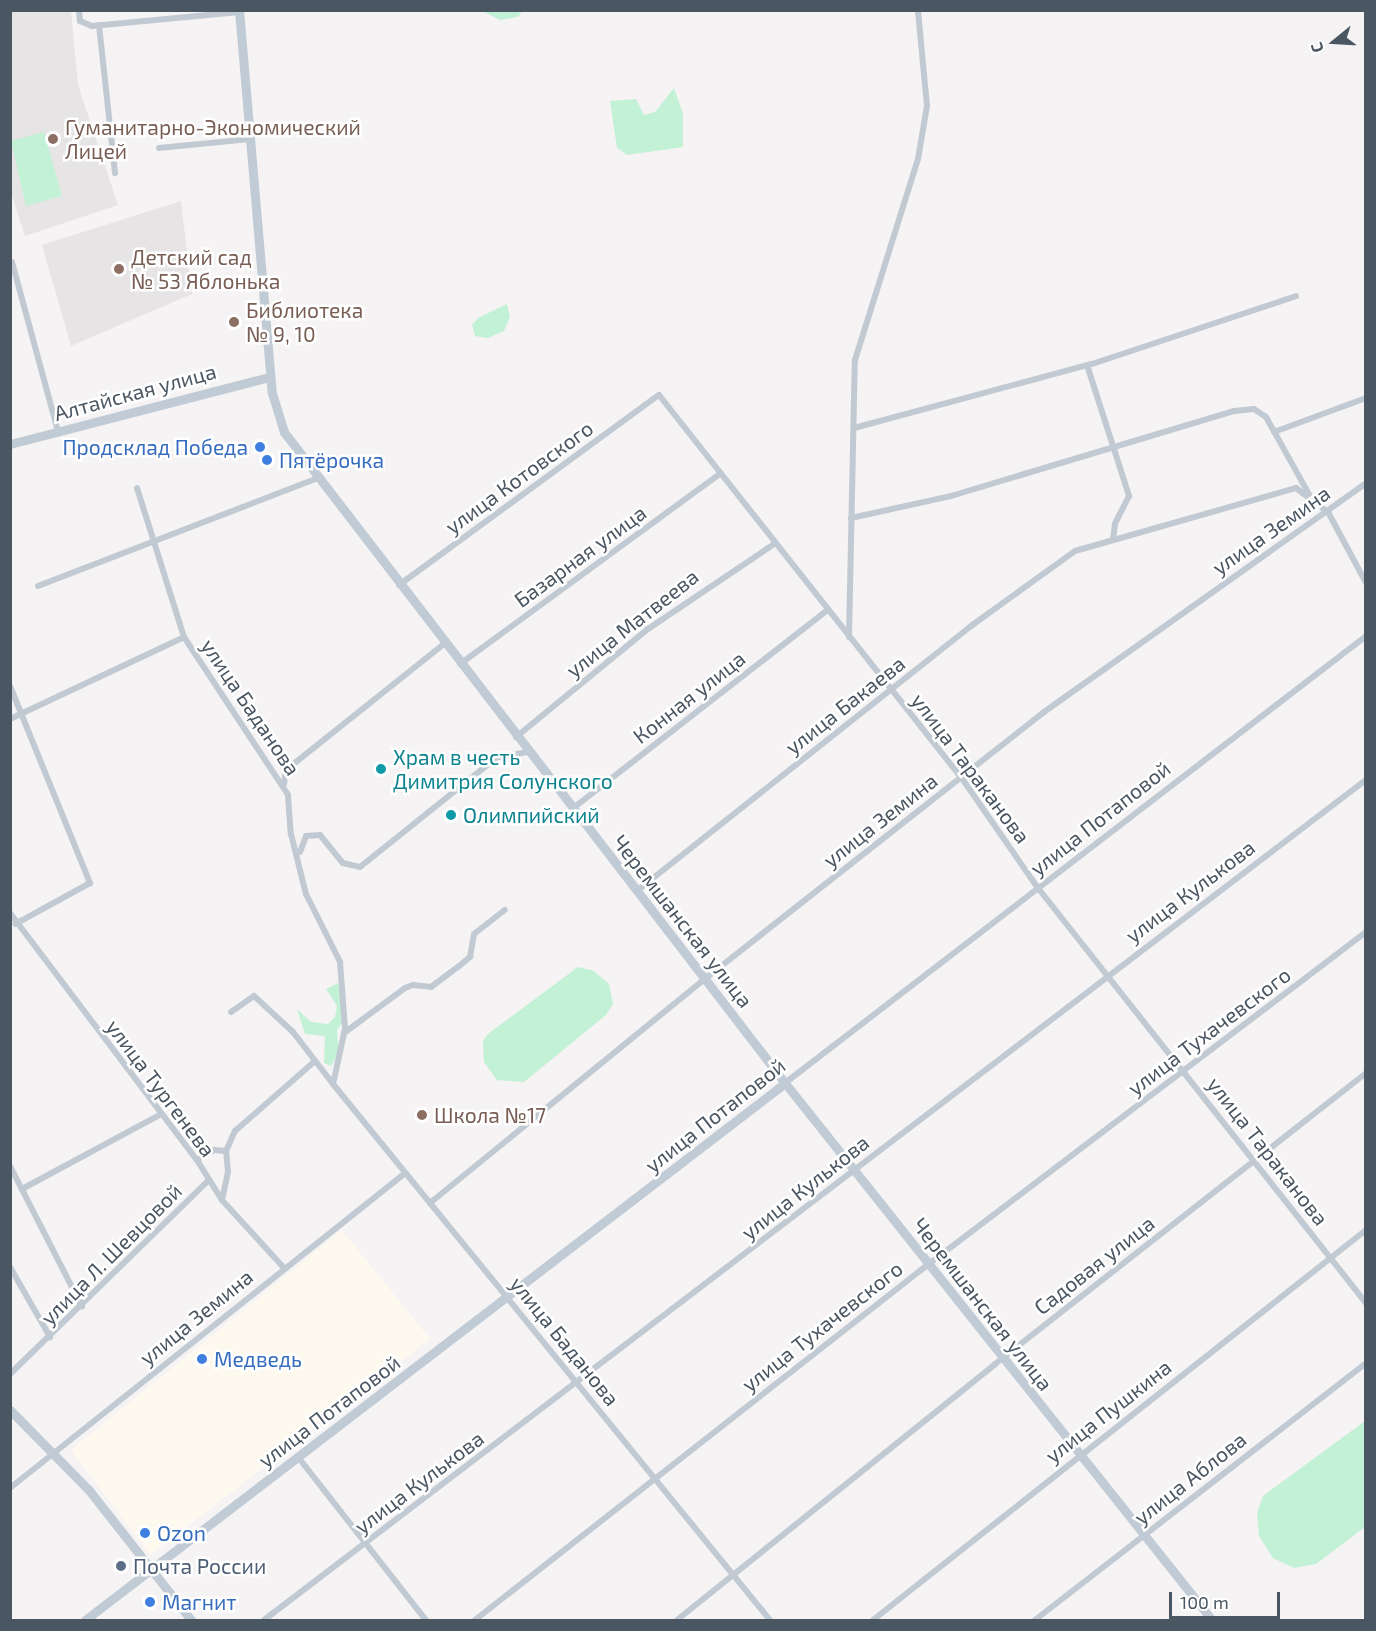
<!DOCTYPE html>
<html>
<head>
<meta charset="utf-8">
<style>
	body { margin:0 }
	#map { position:relative; width:1376px; height:1631px; overflow:hidden; background:#f5f3f3; font-family:"Exo 2",sans-serif }
	div>[style] { position:absolute }
	.commercial>* { inset:0; background:#fdf9ef }
	.education>* { inset:0; background:#e6e4e5 }
	.green>* { inset:0; background:#c3f1d5 }
	.street>* { height:6px; margin:-3px; padding:0 3px; transform-origin:3px; border-radius:3px; background:#c1cad2 }
	.secondary>* { height:9px; margin:-4.5px; padding:0 4.5px; transform-origin:4.5px; border-radius:4.5px; background:#c1cbd6 }
	.dots>* { width:16px; height:16px; translate:-50% -50%; box-sizing:border-box; border:3px solid #fff; border-radius:50% }
	span { translate:-50% -50%; white-space:nowrap; text-align:center; line-height:1.15; -webkit-text-stroke:5px #fff; paint-order:stroke }
	.education-label { font-size:21px; color:#785e54 }
	.left { translate:0 -50%; text-align:left }
	.street-label { font-size:21px; color:#4a5661 }
	.shop-label { font-size:21px; color:#366cbe }
	.right { translate:-100% -50%; text-align:right }
	.culture-label { font-size:21px; color:#0d838f }
	.service-label { font-size:21px; color:#4e5e75 }
	.frame { position:absolute; inset:0; border:12px solid #4a5661; pointer-events:none }
	.north { position:absolute; left:1304px; top:12px; width:60px; height:60px; -webkit-text-stroke:4px #fff; paint-order:stroke; rotate:252deg; font-size:16px; font-weight:700; line-height:24px; text-align:center; color:#4a5661 }
	.north::after { content:''; display:block; margin:auto; width:21px; height:27px; background:#4a5661; clip-path:polygon(50% 0,100% 100%,50% 72%,0 100%) }
	.scale { position:absolute; left:1169px; top:1592px; width:111px; height:27px; box-sizing:border-box; border:3px solid #4a5661; border-top:0; padding-left:8px; font-size:18px; line-height:21px; white-space:nowrap; color:#4a5661; -webkit-text-stroke:4px #fff; paint-order:stroke }
</style>
</head>
<body>
<div id="map">
	<div class="commercial">
		<div style="clip-path:polygon(342px 1230px,430px 1339px,150px 1555px,71px 1450px)"></div>
	</div>
	<div class="education">
		<div style="clip-path:polygon(10px 11px,71px 11px,78px 85px,118px 205px,25px 236px,11px 193px)"></div>
		<div style="clip-path:polygon(181px 201px,192px 294px,71px 346px,42px 245px)"></div>
	</div>
	<div class="green">
		<div style="clip-path:polygon(482px 11px,522px 10px,522px 11px,518px 17px,500px 20px)"></div>
		<div style="clip-path:polygon(674px 88px,683px 113px,683px 147px,627px 155px,617px 148px,610px 101px,636px 99px,644px 115px,655px 112px)"></div>
		<div style="clip-path:polygon(44px 132px,62px 196px,26px 206px,11px 141px)"></div>
		<div style="clip-path:polygon(507px 304px,510px 317px,504px 331px,488px 338px,475px 336px,472px 325px,478px 318px)"></div>
		<div style="clip-path:polygon(578px 967px,594px 971px,609px 984px,613px 1004px,606px 1015px,524px 1082px,497px 1080px,484px 1062px,483px 1041px,488px 1034px)"></div>
		<div style="clip-path:polygon(338px 983px,343px 994px,342px 1023px,337px 1030px,339px 1052px,331px 1066px,324px 1063px,325px 1036px,305px 1034px,297px 1009px,311px 1022px,328px 1024px,335px 1017px,337px 1006px,326px 989px)"></div>
		<div style="clip-path:polygon(1365px 1421px,1365px 1527px,1316px 1564px,1294px 1568px,1273px 1558px,1259px 1536px,1257px 1513px,1263px 1496px)"></div>
	</div>
	<div class="street">
		<div style="left:79px;top:10px;width:11px;rotate:85deg"></div>
		<div style="left:80px;top:21px;width:13px;rotate:23deg"></div>
		<div style="left:92px;top:26px;width:148px;rotate:-5.4deg"></div>
		<div style="left:99px;top:25px;width:149px;rotate:83.8deg"></div>
		<div style="left:159px;top:148px;width:91px;rotate:-5.6deg"></div>
		<div style="left:12px;top:262px;width:175px;rotate:74.8deg"></div>
		<div style="left:1087px;top:365px;width:138px;rotate:72.2deg"></div>
		<div style="left:1129px;top:496px;width:31px;rotate:117deg"></div>
		<div style="left:1115px;top:524px;width:16px;rotate:97deg"></div>
		<div style="left:854px;top:428px;width:246px;rotate:-15.1deg"></div>
		<div style="left:1092px;top:364px;width:215px;rotate:-18.4deg"></div>
		<div style="left:1274px;top:432px;width:98px;rotate:-20.3deg"></div>
		<div style="left:137px;top:488px;width:156px;rotate:72.5deg"></div>
		<div style="left:184px;top:637px;width:189px;rotate:56.6deg"></div>
		<div style="left:288px;top:795px;width:39px;rotate:86deg"></div>
		<div style="left:291px;top:834px;width:62px;rotate:76deg"></div>
		<div style="left:306px;top:894px;width:76px;rotate:63.4deg"></div>
		<div style="left:340px;top:962px;width:67px;rotate:85.7deg"></div>
		<div style="left:345px;top:1029px;width:56px;rotate:102.3deg"></div>
		<div style="left:333px;top:1084px;width:692px;rotate:50.81deg"></div>
		<div style="left:851px;top:518px;width:102px;rotate:-12.4deg"></div>
		<div style="left:951px;top:496px;width:295px;rotate:-16.7deg"></div>
		<div style="left:1234px;top:411px;width:20px;rotate:-6deg"></div>
		<div style="left:1254px;top:409px;width:14px;rotate:34deg"></div>
		<div style="left:1266px;top:417px;width:90px;rotate:60.9deg"></div>
		<div style="left:399px;top:585px;width:322px;rotate:-36.2deg"></div>
		<div style="left:659px;top:395px;width:487px;rotate:51.7deg"></div>
		<div style="left:961px;top:777px;width:135px;rotate:55.3deg"></div>
		<div style="left:1038px;top:888px;width:529px;rotate:51.68deg"></div>
		<div style="left:38px;top:586px;width:300px;rotate:-21.1deg"></div>
		<div style="left:849px;top:637px;width:277px;rotate:-88.8deg"></div>
		<div style="left:855px;top:360px;width:211px;rotate:-72.6deg"></div>
		<div style="left:918px;top:159px;width:54px;rotate:-80.4deg"></div>
		<div style="left:927px;top:106px;width:96px;rotate:-95.4deg"></div>
		<div style="left:460px;top:664px;width:322px;rotate:-36.2deg"></div>
		<div style="left:10px;top:686px;width:213px;rotate:67.9deg"></div>
		<div style="left:90px;top:883px;width:85px;rotate:151.3deg"></div>
		<div style="left:10px;top:719px;width:192px;rotate:-25.2deg"></div>
		<div style="left:516px;top:737px;width:171px;rotate:-39.3deg"></div>
		<div style="left:648px;top:629px;width:152px;rotate:-34deg"></div>
		<div style="left:284px;top:784px;width:14px;rotate:-82deg"></div>
		<div style="left:286px;top:770px;width:202px;rotate:-38.6deg"></div>
		<div style="left:572px;top:809px;width:322px;rotate:-37.9deg"></div>
		<div style="left:300px;top:852px;width:17px;rotate:-69deg"></div>
		<div style="left:306px;top:836px;width:14px;rotate:-4deg"></div>
		<div style="left:320px;top:835px;width:36px;rotate:51deg"></div>
		<div style="left:343px;top:863px;width:17px;rotate:13deg"></div>
		<div style="left:360px;top:867px;width:174px;rotate:-38.7deg"></div>
		<div style="left:496px;top:758px;width:32px;rotate:-11deg"></div>
		<div style="left:638px;top:890px;width:425px;rotate:-38.4deg"></div>
		<div style="left:971px;top:626px;width:128px;rotate:-35.8deg"></div>
		<div style="left:1075px;top:551px;width:230px;rotate:-15.9deg"></div>
		<div style="left:1296px;top:488px;width:40px;rotate:37deg"></div>
		<div style="left:1328px;top:512px;width:81px;rotate:61.8deg"></div>
		<div style="left:10px;top:913px;width:310px;rotate:52.9deg"></div>
		<div style="left:197px;top:1160px;width:47px;rotate:58deg"></div>
		<div style="left:222px;top:1200px;width:92px;rotate:47.6deg"></div>
		<div style="left:231px;top:1012px;width:28px;rotate:-35deg"></div>
		<div style="left:254px;top:996px;width:53px;rotate:42.7deg"></div>
		<div style="left:293px;top:1032px;width:66px;rotate:52.4deg"></div>
		<div style="left:344px;top:1033px;width:76px;rotate:-36.4deg"></div>
		<div style="left:405px;top:988px;width:9px;rotate:-21deg"></div>
		<div style="left:413px;top:985px;width:18px;rotate:6deg"></div>
		<div style="left:431px;top:987px;width:34px;rotate:-37deg"></div>
		<div style="left:458px;top:967px;width:16px;rotate:-40deg"></div>
		<div style="left:470px;top:957px;width:23px;rotate:-80deg"></div>
		<div style="left:474px;top:934px;width:39px;rotate:-38deg"></div>
		<div style="left:785px;top:1083px;width:733px;rotate:-37.57deg"></div>
		<div style="left:197px;top:1160px;width:20px;rotate:-30deg"></div>
		<div style="left:214px;top:1150px;width:12px;rotate:5deg"></div>
		<div style="left:10px;top:1166px;width:158px;rotate:62.9deg"></div>
		<div style="left:22px;top:1189px;width:158px;rotate:-28.3deg"></div>
		<div style="left:222px;top:1200px;width:29px;rotate:-78deg"></div>
		<div style="left:228px;top:1172px;width:21px;rotate:-95deg"></div>
		<div style="left:226px;top:1151px;width:22px;rotate:-66deg"></div>
		<div style="left:235px;top:1131px;width:106px;rotate:-41.2deg"></div>
		<div style="left:430px;top:1203px;width:356px;rotate:-39.2deg"></div>
		<div style="left:706px;top:978px;width:430px;rotate:-38.2deg"></div>
		<div style="left:1044px;top:712px;width:395px;rotate:-35.4deg"></div>
		<div style="left:10px;top:1267px;width:81px;rotate:60.3deg"></div>
		<div style="left:10px;top:1374px;width:277px;rotate:-44.3deg"></div>
		<div style="left:298px;top:1457px;width:207px;rotate:51.9deg"></div>
		<div style="left:10px;top:1488px;width:504px;rotate:-38.55deg"></div>
		<div style="left:264px;top:1620px;width:1386px;rotate:-37.32deg"></div>
		<div style="left:475px;top:1620px;width:567px;rotate:-38.12deg"></div>
		<div style="left:921px;top:1270px;width:559px;rotate:-37.22deg"></div>
		<div style="left:677px;top:1620px;width:408px;rotate:-38.8deg"></div>
		<div style="left:995px;top:1364px;width:472px;rotate:-38.1deg"></div>
		<div style="left:873px;top:1620px;width:629px;rotate:-38.35deg"></div>
		<div style="left:1035px;top:1620px;width:419px;rotate:-37.8deg"></div>
	</div>
	<div class="secondary">
		<div style="left:239px;top:10px;width:384px;rotate:85.1deg"></div>
		<div style="left:272px;top:393px;width:41px;rotate:72.9deg"></div>
		<div style="left:284px;top:432px;width:821px;rotate:52.42deg"></div>
		<div style="left:785px;top:1083px;width:686px;rotate:51.51deg"></div>
		<div style="left:10px;top:444px;width:268px;rotate:-14.5deg"></div>
		<div style="left:10px;top:1410px;width:111px;rotate:45.4deg"></div>
		<div style="left:88px;top:1489px;width:167px;rotate:51.8deg"></div>
		<div style="left:85px;top:1620px;width:882px;rotate:-37.49deg"></div>
	</div>
	<div class="dots">
		<div style="left:53px;top:139px;background:#8d6e63"></div>
		<div style="left:119px;top:269px;background:#8d6e63"></div>
		<div style="left:234px;top:322px;background:#8d6e63"></div>
		<div style="left:260px;top:447px;background:#3f7fe0"></div>
		<div style="left:267px;top:460px;background:#3f7fe0"></div>
		<div style="left:381px;top:769px;background:#0f9aa8"></div>
		<div style="left:451px;top:815px;background:#0f9aa8"></div>
		<div style="left:422px;top:1115px;background:#8d6e63"></div>
		<div style="left:202px;top:1359px;background:#3f7fe0"></div>
		<div style="left:145px;top:1533px;background:#3f7fe0"></div>
		<div style="left:121px;top:1566px;background:#5c6f8a"></div>
		<div style="left:150px;top:1602px;background:#3f7fe0"></div>
	</div>
	<div class="education-label">
		<span class="left" style="left:65px;top:139px">Гуманитарно-Экономический<br>Лицей</span>
		<span class="left" style="left:131px;top:269px">Детский сад<br>№ 53 Яблонька</span>
		<span class="left" style="left:246px;top:322px">Библиотека<br>№ 9, 10</span>
		<span class="left" style="left:434px;top:1115px">Школа №17</span>
	</div>
	<div class="street-label">
		<span style="left:135px;top:392px;rotate:-15deg">Алтайская улица</span>
		<span style="left:519px;top:477px;rotate:-36deg">улица Котовского</span>
		<span style="left:1271px;top:530px;rotate:-35deg">улица Земина</span>
		<span style="left:580px;top:556px;rotate:-36deg">Базарная улица</span>
		<span style="left:632px;top:623px;rotate:-38deg">улица Матвеева</span>
		<span style="left:689px;top:697px;rotate:-38deg">Конная улица</span>
		<span style="left:845px;top:705px;rotate:-38deg">улица Бакаева</span>
		<span style="left:251px;top:707px;rotate:56deg">улица Баданова</span>
		<span style="left:971px;top:768px;rotate:53deg">улица Тараканова</span>
		<span style="left:1100px;top:818px;rotate:-38deg">улица Потаповой</span>
		<span style="left:880px;top:820px;rotate:-38deg">улица Земина</span>
		<span style="left:1190px;top:891px;rotate:-37deg">улица Кулькова</span>
		<span style="left:683px;top:921px;rotate:52deg">Черемшанская улица</span>
		<span style="left:1209px;top:1031px;rotate:-37deg">улица Тухачевского</span>
		<span style="left:161px;top:1088px;rotate:53deg">улица Тургенева</span>
		<span style="left:715px;top:1115px;rotate:-38deg">улица Потаповой</span>
		<span style="left:1268px;top:1151px;rotate:52deg">улица Тараканова</span>
		<span style="left:805px;top:1187px;rotate:-38deg">улица Кулькова</span>
		<span style="left:111px;top:1254px;rotate:-45deg">улица Л. Шевцовой</span>
		<span style="left:1094px;top:1265px;rotate:-38deg">Садовая улица</span>
		<span style="left:983px;top:1304px;rotate:52deg">Черемшанская улица</span>
		<span style="left:196px;top:1317px;rotate:-39deg">улица Земина</span>
		<span style="left:822px;top:1326px;rotate:-38deg">улица Тухачевского</span>
		<span style="left:565px;top:1341px;rotate:51deg">улица Баданова</span>
		<span style="left:329px;top:1411px;rotate:-37deg">улица Потаповой</span>
		<span style="left:1108px;top:1411px;rotate:-38deg">улица Пушкина</span>
		<span style="left:1190px;top:1478px;rotate:-38deg">улица Аблова</span>
		<span style="left:419px;top:1482px;rotate:-37deg">улица Кулькова</span>
	</div>
	<div class="shop-label">
		<span class="right" style="left:248px;top:447px">Продсклад Победа</span>
		<span class="left" style="left:279px;top:460px">Пятёрочка</span>
		<span class="left" style="left:214px;top:1359px">Медведь</span>
		<span class="left" style="left:157px;top:1533px">Ozon</span>
		<span class="left" style="left:162px;top:1602px">Магнит</span>
	</div>
	<div class="culture-label">
		<span class="left" style="left:393px;top:769px">Храм в честь<br>Димитрия Солунского</span>
		<span class="left" style="left:463px;top:815px">Олимпийский</span>
	</div>
	<div class="service-label">
		<span class="left" style="left:133px;top:1566px">Почта России</span>
	</div>
	<div class="frame"></div>
	<div class="north">С</div>
	<div class="scale">100 m</div>
</div>
</body>
</html>
